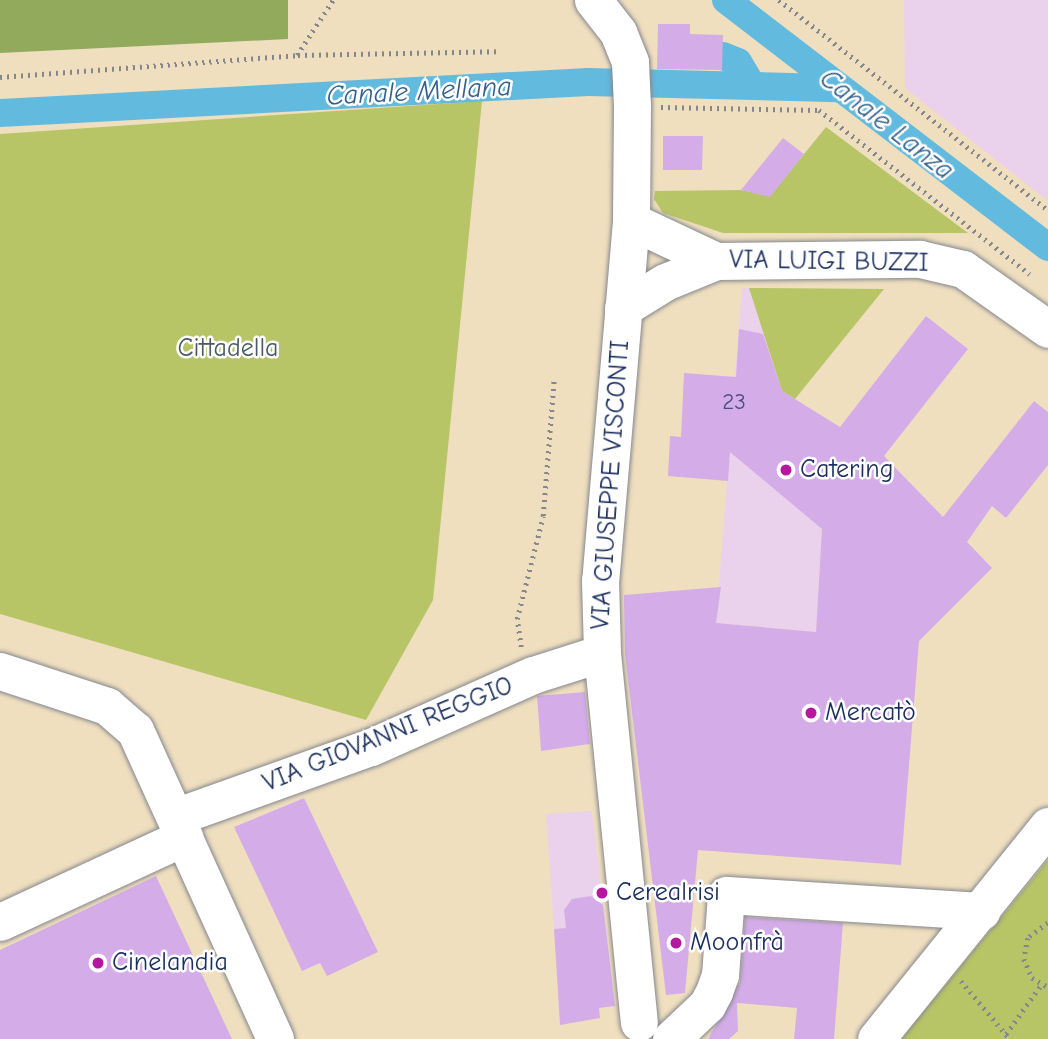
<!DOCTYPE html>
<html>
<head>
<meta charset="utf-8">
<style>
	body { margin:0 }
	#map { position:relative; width:1048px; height:1039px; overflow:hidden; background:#efdfbf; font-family:"Comic Neue",sans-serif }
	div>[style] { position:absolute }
	.built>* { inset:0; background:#ead1ec }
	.green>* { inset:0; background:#b7c567 }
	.forest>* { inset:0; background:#91aa5c }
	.canal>* { height:28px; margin:-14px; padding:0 14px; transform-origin:14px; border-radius:14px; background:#62badf }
	.building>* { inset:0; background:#d4ade8 }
	.path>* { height:4.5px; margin-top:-2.25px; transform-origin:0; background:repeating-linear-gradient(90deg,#85878e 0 2px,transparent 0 7px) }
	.roads { filter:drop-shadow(0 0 2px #85878e) drop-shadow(0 0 2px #85878e) }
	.minor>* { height:37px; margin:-18.5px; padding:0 18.5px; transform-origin:18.5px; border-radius:18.5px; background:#fff }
	.dots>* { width:19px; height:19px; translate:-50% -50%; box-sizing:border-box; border:4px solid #fff; border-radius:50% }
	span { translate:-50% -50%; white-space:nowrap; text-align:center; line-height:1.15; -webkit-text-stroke:5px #fff; paint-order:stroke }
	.number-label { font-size:23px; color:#494e80 }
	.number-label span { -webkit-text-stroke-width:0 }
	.street-label { font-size:26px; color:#1b2f5e }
	.park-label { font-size:26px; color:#4a5c61 }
	.poi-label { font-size:26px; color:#1b2f5e }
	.left { translate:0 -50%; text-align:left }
	.water-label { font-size:28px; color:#34608b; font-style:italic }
</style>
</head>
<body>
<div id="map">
	<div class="built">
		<div style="clip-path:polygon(904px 0,1048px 0,1048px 201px,905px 88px)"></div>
		<div style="clip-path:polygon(742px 288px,749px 288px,782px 391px,881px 453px,992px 568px,930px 629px,822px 530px,816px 632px,716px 623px)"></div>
		<div style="clip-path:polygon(592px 811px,605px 923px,554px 929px,546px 814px)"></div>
	</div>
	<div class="green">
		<div style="clip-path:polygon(482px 101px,433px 600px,366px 720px,0 614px,0 134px)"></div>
		<div style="clip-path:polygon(826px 127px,968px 233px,723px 233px,663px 213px,654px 199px,655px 191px,741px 190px,770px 196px)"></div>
		<div style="clip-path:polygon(749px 288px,884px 289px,795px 399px,782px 391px)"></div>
		<div style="clip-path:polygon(1048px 860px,1048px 1039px,901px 1039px)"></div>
	</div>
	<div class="forest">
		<div style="clip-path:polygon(0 0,288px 0,288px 39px,0 53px)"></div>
	</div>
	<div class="canal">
		<div style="left:726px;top:0;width:406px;rotate:37.5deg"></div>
		<div style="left:723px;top:56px;width:16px;rotate:22deg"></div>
		<div style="left:738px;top:62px;width:27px;rotate:59deg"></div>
		<div style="left:0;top:113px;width:589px;rotate:-3.02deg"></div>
		<div style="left:588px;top:82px;width:251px;rotate:1.4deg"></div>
	</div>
	<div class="building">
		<div style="clip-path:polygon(658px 24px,690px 24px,690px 34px,723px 35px,722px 70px,657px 69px)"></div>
		<div style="clip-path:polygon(663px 136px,703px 136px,702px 170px,663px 170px)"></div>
		<div style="clip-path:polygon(783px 138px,804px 154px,770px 197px,741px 190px)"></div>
		<div style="clip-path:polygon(926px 316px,968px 349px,884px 456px,943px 517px,1034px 401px,1048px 412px,1048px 465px,1006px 518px,992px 506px,967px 542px,992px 568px,919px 641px,901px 865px,698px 850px,685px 993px,666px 995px,625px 654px,624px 595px,721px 587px,716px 623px,816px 632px,822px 529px,730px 452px,728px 481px,668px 476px,670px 436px,681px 437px,684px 373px,736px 377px,739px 329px,763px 334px,782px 391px,840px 427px)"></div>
		<div style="clip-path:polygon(585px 692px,590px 744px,541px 751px,537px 696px)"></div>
		<div style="clip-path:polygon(304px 798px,378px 952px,327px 976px,320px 963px,302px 971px,234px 827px)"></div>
		<div style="clip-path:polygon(156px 876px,232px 1039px,0 1039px,0 950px)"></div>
		<div style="clip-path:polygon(591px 896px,603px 905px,615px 1006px,599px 1008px,600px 1018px,560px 1025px,554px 929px,566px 928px,564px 910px,572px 899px)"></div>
		<div style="clip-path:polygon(745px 917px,843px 923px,834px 1039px,794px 1039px,797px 1008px,737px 1003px,738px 1031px,729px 1039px,708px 1039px,740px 982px)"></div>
	</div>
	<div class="path">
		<div style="left:779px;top:0;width:341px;rotate:38deg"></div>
		<div style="left:298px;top:55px;width:200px;rotate:-1.1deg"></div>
		<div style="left:0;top:77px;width:298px;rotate:-4.2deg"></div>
		<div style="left:297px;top:55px;width:66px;rotate:-56.8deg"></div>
		<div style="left:661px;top:107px;width:158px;rotate:1.1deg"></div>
		<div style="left:819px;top:110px;width:267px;rotate:37.9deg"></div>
		<div style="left:521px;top:647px;width:28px;rotate:-98deg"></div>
		<div style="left:517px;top:619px;width:106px;rotate:-75.8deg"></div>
		<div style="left:543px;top:516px;width:137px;rotate:-85.4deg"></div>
		<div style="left:1048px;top:923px;width:25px;rotate:143deg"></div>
		<div style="left:1028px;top:938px;width:21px;rotate:101deg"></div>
		<div style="left:1024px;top:959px;width:21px;rotate:67deg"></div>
		<div style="left:1032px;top:978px;width:18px;rotate:29deg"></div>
		<div style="left:961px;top:981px;width:76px;rotate:49.8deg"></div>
		<div style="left:1006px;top:1034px;width:60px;rotate:-54.5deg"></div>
	</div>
	<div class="roads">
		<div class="minor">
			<div style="left:593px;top:0;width:41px;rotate:52deg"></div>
			<div style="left:618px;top:32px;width:32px;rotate:68deg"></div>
			<div style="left:630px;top:62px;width:44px;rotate:87.4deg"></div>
			<div style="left:632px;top:106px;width:115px;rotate:90.5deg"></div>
			<div style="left:631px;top:221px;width:360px;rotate:94.9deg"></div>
			<div style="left:600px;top:580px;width:73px;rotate:88.4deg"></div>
			<div style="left:602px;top:653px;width:371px;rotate:84.3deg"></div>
			<div style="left:631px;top:221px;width:94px;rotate:25.2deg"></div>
			<div style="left:716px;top:261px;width:204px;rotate:-0.6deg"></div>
			<div style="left:920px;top:259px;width:44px;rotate:13.1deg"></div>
			<div style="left:963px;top:269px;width:104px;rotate:35.2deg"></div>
			<div style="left:623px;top:308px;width:49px;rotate:-31.8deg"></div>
			<div style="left:665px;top:282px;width:55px;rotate:-22.4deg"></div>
			<div style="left:0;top:671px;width:113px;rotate:18.1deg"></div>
			<div style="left:107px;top:706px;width:37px;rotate:41deg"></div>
			<div style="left:135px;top:730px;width:339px;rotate:65.6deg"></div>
			<div style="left:175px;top:817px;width:208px;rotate:-19.7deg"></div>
			<div style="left:371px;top:747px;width:177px;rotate:-24deg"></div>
			<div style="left:533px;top:675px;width:72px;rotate:-17.7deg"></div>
			<div style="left:0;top:922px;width:203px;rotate:-24.8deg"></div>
			<div style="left:671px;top:1039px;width:50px;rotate:-43.4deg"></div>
			<div style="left:707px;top:1005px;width:15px;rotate:-62deg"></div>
			<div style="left:714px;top:992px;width:18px;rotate:-71deg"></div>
			<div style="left:720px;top:975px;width:80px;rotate:-85.7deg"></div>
			<div style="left:726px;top:895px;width:256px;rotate:3.6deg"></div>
			<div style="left:876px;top:1039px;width:274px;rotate:-51.1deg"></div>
		</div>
	</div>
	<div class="dots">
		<div style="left:786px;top:470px;background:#b5179e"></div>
		<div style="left:811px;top:713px;background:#b5179e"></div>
		<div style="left:602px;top:893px;background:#b5179e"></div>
		<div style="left:676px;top:943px;background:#b5179e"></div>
		<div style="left:98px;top:963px;background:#b5179e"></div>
	</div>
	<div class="number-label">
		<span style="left:734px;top:402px">23</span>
	</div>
	<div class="street-label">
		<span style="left:829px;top:262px;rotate:1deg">VIA LUIGI BUZZI</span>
		<span style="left:611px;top:485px;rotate:-86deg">VIA GIUSEPPE VISCONTI</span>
		<span style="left:388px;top:735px;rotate:-22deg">VIA GIOVANNI REGGIO</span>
	</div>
	<div class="park-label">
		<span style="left:228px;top:349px">Cittadella</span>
	</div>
	<div class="poi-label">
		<span class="left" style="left:800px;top:470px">Catering</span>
		<span class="left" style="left:825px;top:713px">Mercatò</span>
		<span class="left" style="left:616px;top:893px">Cerealrisi</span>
		<span class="left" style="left:690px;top:943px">Moonfrà</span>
		<span class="left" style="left:112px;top:963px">Cinelandia</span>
	</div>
	<div class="water-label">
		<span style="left:419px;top:91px;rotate:-3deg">Canale Mellana</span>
		<span style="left:887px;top:124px;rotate:38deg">Canale Lanza</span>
	</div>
</div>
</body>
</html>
